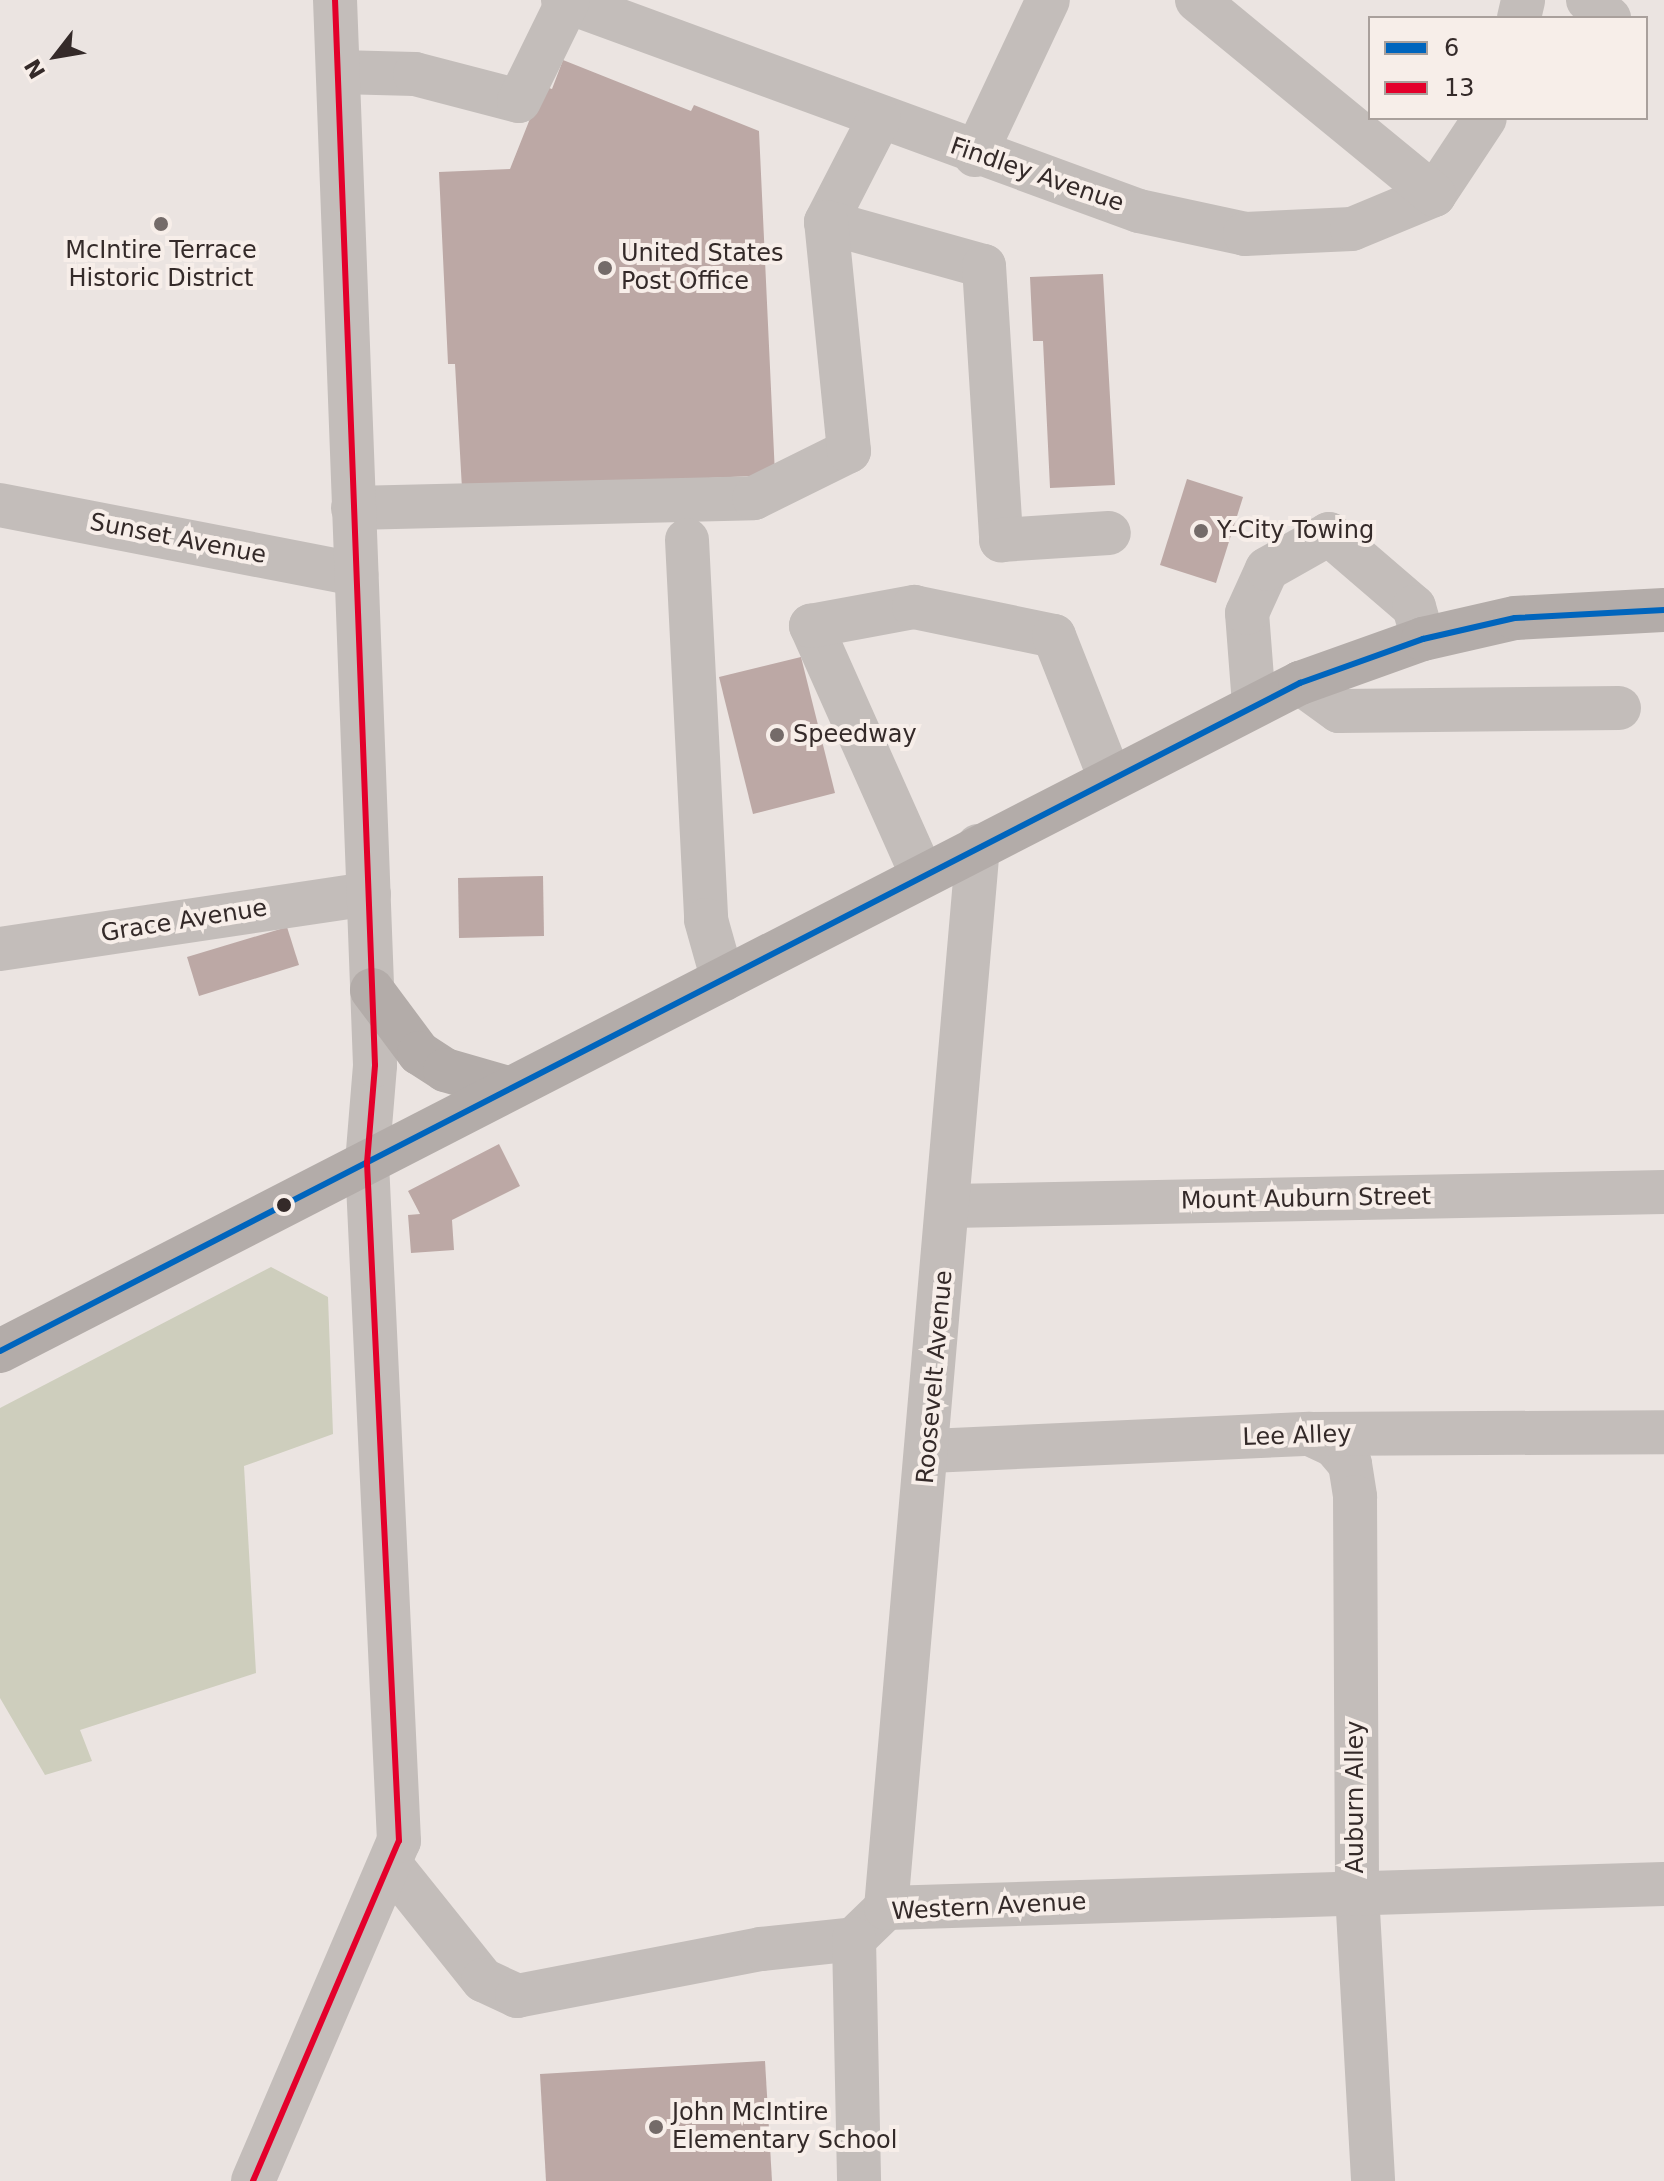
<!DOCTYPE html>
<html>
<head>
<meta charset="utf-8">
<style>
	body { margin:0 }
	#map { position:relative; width:1664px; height:2181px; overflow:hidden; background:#ebe4e1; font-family:"DejaVu Sans",sans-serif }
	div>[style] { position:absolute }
	.green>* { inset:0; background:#cecebd }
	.building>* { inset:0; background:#bca8a5 }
	.minor>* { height:44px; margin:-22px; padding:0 22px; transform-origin:22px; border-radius:22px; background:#c3bdba }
	.major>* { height:44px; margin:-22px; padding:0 22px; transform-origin:22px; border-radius:22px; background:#b3aca9 }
	.bus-1>* { height:6px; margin:-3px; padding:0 3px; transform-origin:3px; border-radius:3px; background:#0065bd }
	.bus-2>* { height:6px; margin:-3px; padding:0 3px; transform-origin:3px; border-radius:3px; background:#e4002b }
	.dots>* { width:22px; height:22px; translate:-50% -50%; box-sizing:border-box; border:4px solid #f7eee9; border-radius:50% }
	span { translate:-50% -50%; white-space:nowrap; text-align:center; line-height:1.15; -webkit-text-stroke:8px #f7eee9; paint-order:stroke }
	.street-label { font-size:24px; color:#342a29 }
	.poi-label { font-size:24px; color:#342a29 }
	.left { translate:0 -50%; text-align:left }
	.legend { position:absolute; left:1368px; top:16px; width:280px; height:104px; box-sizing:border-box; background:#f7eee9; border:2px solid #a9a09c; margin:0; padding:10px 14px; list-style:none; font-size:24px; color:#342a29 }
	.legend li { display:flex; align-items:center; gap:16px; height:40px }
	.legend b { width:40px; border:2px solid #a9a09c }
	.north { position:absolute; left:16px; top:16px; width:80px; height:80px; -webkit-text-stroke:6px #f7eee9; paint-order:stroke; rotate:239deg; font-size:22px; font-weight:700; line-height:32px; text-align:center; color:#342a29 }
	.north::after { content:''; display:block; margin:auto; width:28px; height:36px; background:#342a29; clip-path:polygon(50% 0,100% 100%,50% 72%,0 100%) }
</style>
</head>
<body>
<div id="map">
	<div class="green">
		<div style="clip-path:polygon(271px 1267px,328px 1297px,333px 1434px,244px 1466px,256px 1673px,80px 1730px,92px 1761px,45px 1775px,0 1698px,0 1408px)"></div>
	</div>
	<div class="building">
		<div style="clip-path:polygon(563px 60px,691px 111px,694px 105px,759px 131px,775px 475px,462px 489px,455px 364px,448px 364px,439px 172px,510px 169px,543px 86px,552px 89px)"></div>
		<div style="clip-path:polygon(1103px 274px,1115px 485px,1050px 488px,1043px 341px,1033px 341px,1030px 277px)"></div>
		<div style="clip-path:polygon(1187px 479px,1243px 497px,1216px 583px,1160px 565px)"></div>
		<div style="clip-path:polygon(801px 657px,835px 793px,753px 814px,719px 677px)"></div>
		<div style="clip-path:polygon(543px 876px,544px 936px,459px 938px,458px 878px)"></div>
		<div style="clip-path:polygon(287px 927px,299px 965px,199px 996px,187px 957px)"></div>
		<div style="clip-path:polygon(499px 1144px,520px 1186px,452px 1220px,454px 1250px,411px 1253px,408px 1215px,420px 1214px,408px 1191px)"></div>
		<div style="clip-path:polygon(765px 2061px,772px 2181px,546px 2181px,540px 2074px)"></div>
	</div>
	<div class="minor">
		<div style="left:563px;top:0;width:613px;rotate:20.12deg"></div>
		<div style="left:1139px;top:211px;width:108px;rotate:12.2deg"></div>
		<div style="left:1245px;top:234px;width:107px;rotate:-2.7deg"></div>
		<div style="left:1352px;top:229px;width:89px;rotate:-22.5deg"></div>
		<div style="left:1434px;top:195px;width:92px;rotate:-56.5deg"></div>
		<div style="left:1197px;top:0;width:307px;rotate:39.4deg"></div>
		<div style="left:1588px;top:0;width:28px;rotate:41deg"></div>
		<div style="left:1519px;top:18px;width:18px;rotate:-77deg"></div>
		<div style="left:339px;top:72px;width:76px;rotate:1.5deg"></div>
		<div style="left:415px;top:74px;width:107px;rotate:14.6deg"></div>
		<div style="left:519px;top:101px;width:111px;rotate:-63.9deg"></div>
		<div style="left:879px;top:119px;width:116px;rotate:117.2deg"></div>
		<div style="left:826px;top:222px;width:164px;rotate:15.6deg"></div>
		<div style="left:984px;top:266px;width:275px;rotate:86.4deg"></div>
		<div style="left:1001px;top:540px;width:108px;rotate:-3.7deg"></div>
		<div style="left:975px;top:155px;width:171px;rotate:-64.8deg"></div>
		<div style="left:0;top:505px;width:363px;rotate:11deg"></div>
		<div style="left:353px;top:508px;width:401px;rotate:-1.4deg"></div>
		<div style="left:754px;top:498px;width:106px;rotate:-26.3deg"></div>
		<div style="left:849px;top:451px;width:230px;rotate:-95.7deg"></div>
		<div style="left:687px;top:540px;width:380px;rotate:87.1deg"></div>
		<div style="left:706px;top:920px;width:62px;rotate:74.2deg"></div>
		<div style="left:1300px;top:683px;width:48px;rotate:35.7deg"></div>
		<div style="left:1339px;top:711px;width:280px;rotate:-0.6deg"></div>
		<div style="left:1254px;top:704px;width:91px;rotate:-94.4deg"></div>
		<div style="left:1247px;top:613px;width:48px;rotate:-65.6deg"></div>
		<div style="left:1267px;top:569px;width:71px;rotate:-29.4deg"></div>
		<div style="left:1329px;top:534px;width:112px;rotate:40.7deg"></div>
		<div style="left:1414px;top:607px;width:33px;rotate:74deg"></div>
		<div style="left:922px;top:875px;width:273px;rotate:-114deg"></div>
		<div style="left:811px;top:626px;width:105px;rotate:-10.5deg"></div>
		<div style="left:914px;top:607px;width:143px;rotate:11.7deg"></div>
		<div style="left:1054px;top:636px;width:153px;rotate:68.5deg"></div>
		<div style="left:0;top:949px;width:373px;rotate:-8.5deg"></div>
		<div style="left:949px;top:1206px;width:715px;rotate:-1.12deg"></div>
		<div style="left:1310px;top:1434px;width:26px;rotate:25deg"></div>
		<div style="left:1334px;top:1445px;width:25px;rotate:50deg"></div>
		<div style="left:1350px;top:1464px;width:33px;rotate:81deg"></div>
		<div style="left:1355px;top:1497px;width:396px;rotate:89.7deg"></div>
		<div style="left:1357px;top:1893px;width:288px;rotate:86.8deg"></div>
		<div style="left:930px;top:1451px;width:380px;rotate:-2.6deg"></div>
		<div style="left:1310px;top:1434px;width:354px;rotate:-0.3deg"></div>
		<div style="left:390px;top:1864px;width:149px;rotate:51.3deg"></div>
		<div style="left:483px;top:1980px;width:38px;rotate:25deg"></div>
		<div style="left:517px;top:1996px;width:248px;rotate:-10.9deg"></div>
		<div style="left:761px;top:1949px;width:94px;rotate:-6.1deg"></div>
		<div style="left:854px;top:1939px;width:45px;rotate:-44.1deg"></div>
		<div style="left:886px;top:1908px;width:778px;rotate:-1.77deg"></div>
		<div style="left:886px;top:1908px;width:1066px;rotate:-85.05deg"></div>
		<div style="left:854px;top:1939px;width:242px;rotate:88.8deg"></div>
		<div style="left:253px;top:2181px;width:370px;rotate:-66.8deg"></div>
		<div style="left:399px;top:1841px;width:679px;rotate:-92.7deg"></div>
		<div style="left:367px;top:1163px;width:98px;rotate:-85.3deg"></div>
		<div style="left:375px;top:1065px;width:1066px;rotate:-92.15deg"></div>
	</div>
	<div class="major">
		<div style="left:372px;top:990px;width:79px;rotate:53.3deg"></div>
		<div style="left:419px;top:1053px;width:31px;rotate:33deg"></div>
		<div style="left:445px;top:1070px;width:66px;rotate:15.9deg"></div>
		<div style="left:0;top:1351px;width:1462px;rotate:-27.2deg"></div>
		<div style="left:1300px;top:683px;width:131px;rotate:-19.7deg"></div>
		<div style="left:1423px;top:639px;width:94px;rotate:-12.9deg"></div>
		<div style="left:1515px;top:618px;width:149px;rotate:-3.1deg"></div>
	</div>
	<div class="bus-1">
		<div style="left:0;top:1351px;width:1462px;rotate:-27.2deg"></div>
		<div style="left:1300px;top:683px;width:131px;rotate:-19.7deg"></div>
		<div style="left:1423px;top:639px;width:94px;rotate:-12.9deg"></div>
		<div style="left:1515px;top:618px;width:149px;rotate:-3.1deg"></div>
	</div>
	<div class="bus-2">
		<div style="left:253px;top:2181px;width:370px;rotate:-66.8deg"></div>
		<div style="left:399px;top:1841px;width:679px;rotate:-92.7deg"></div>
		<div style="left:367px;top:1163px;width:98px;rotate:-85.3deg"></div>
		<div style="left:375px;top:1065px;width:1066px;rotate:-92.15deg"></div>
	</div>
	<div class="dots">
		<div style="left:161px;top:224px;background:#746b69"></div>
		<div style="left:605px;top:268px;background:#746b69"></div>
		<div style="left:1201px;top:531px;background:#746b69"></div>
		<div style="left:777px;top:735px;background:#746b69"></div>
		<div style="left:284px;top:1205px;background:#342a29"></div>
		<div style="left:656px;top:2127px;background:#746b69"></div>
	</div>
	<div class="street-label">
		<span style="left:1037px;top:175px;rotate:19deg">Findley Avenue</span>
		<span style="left:178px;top:539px;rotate:11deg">Sunset Avenue</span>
		<span style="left:184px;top:921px;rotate:-9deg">Grace Avenue</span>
		<span style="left:1306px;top:1199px;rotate:-1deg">Mount Auburn Street</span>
		<span style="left:935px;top:1377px;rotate:-85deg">Roosevelt Avenue</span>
		<span style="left:1297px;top:1436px;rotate:-2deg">Lee Alley</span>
		<span style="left:1356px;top:1797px;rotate:-90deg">Auburn Alley</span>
		<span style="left:989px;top:1907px;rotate:-3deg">Western Avenue</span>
	</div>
	<div class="poi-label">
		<span style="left:161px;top:265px">McIntire Terrace<br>Historic District</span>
		<span class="left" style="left:621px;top:268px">United States<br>Post Office</span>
		<span class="left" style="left:1217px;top:531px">Y-City Towing</span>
		<span class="left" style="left:793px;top:735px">Speedway</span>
		<span class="left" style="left:672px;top:2127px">John McIntire<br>Elementary School</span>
	</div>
	<ul class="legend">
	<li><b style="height:10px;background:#0065bd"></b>6</li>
	<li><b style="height:10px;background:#e4002b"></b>13</li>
	</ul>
	<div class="north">N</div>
</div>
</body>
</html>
